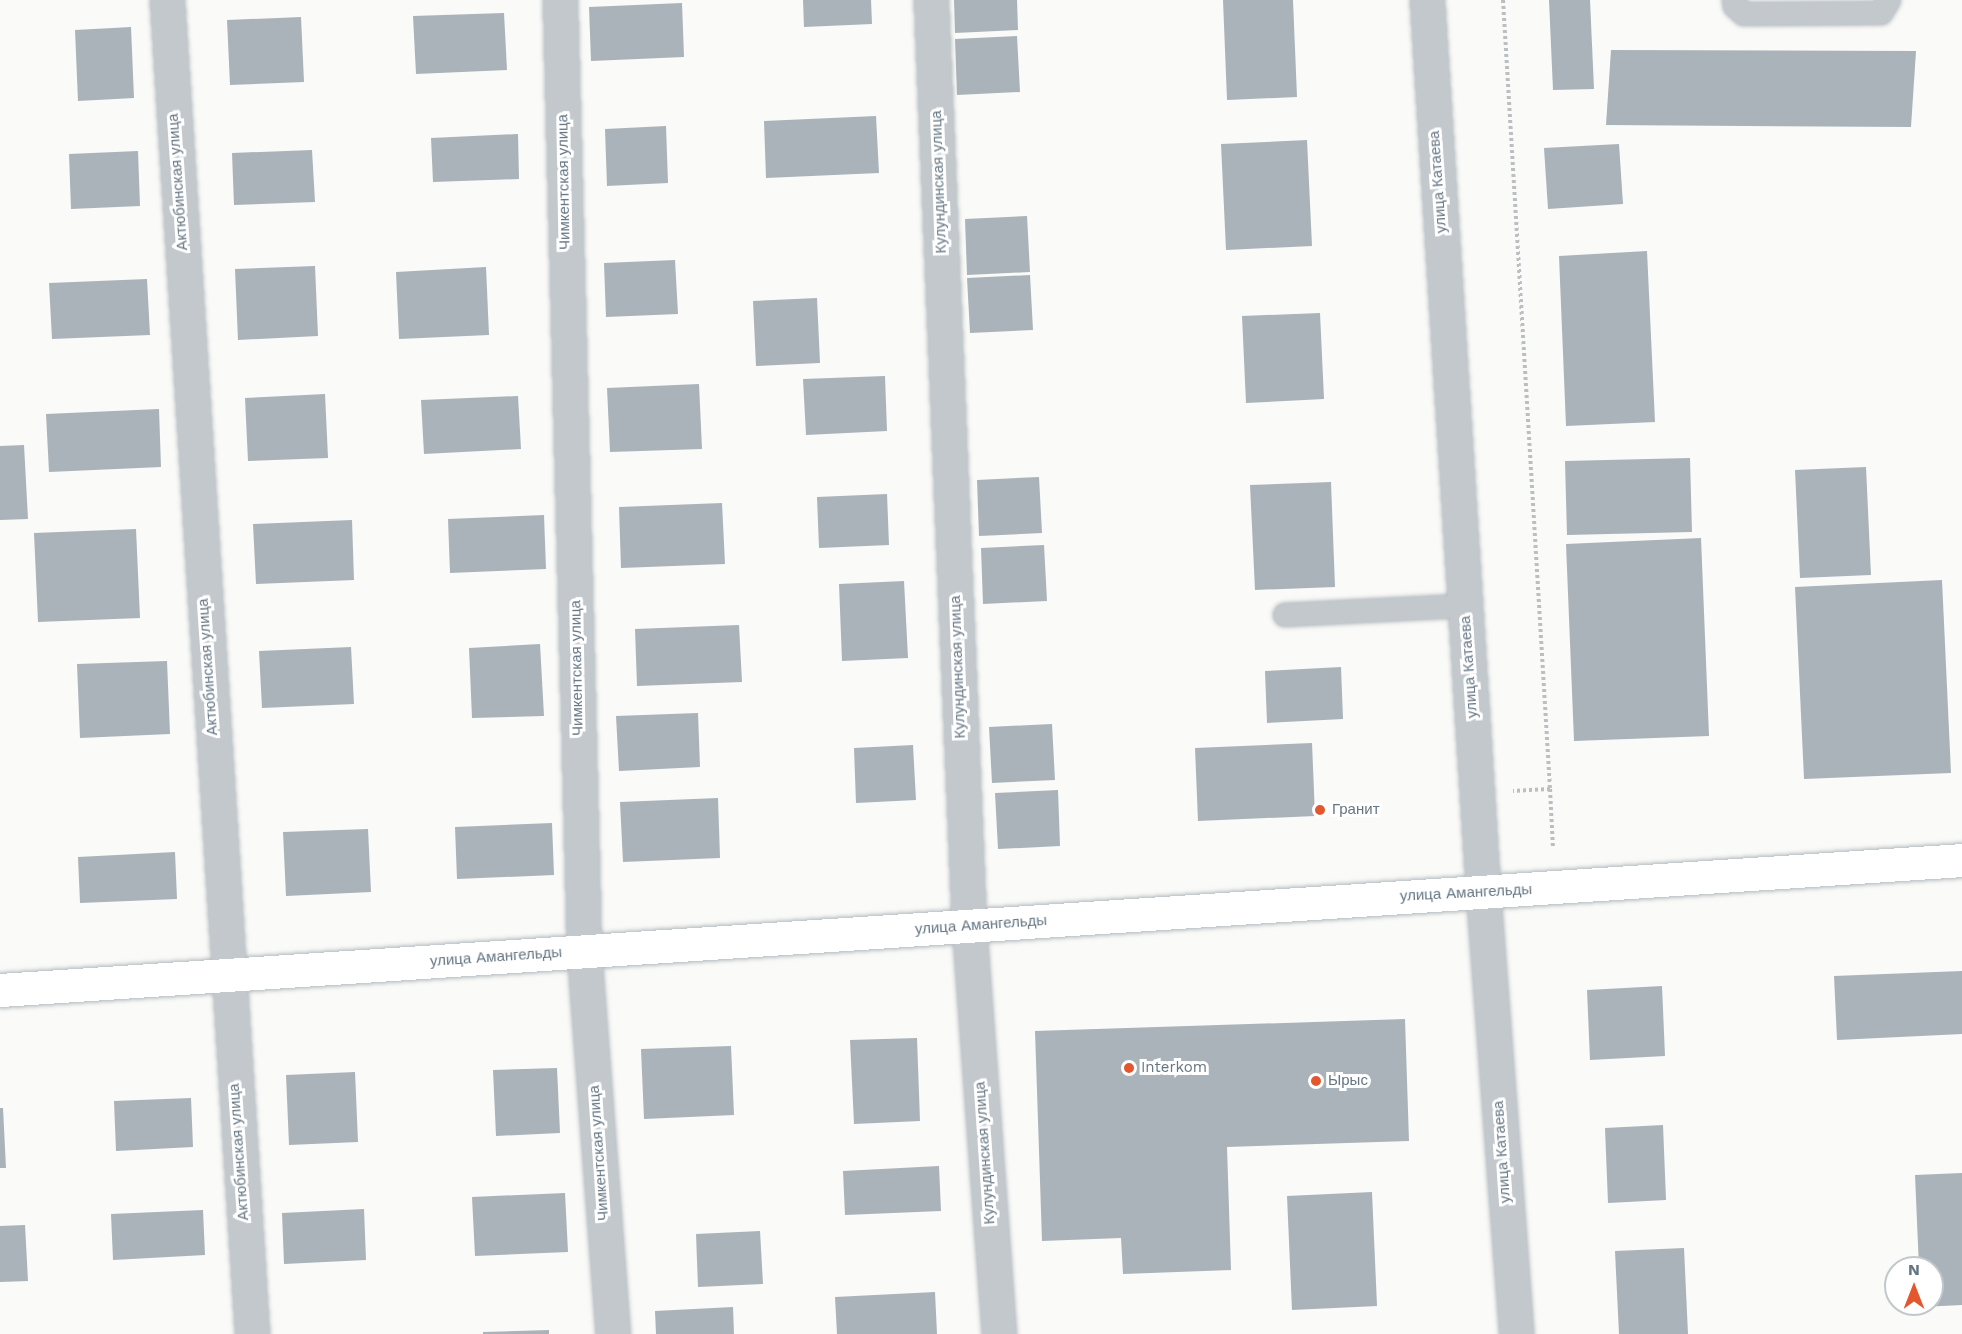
<!DOCTYPE html>
<html>
<head>
<meta charset="utf-8">
<style>
	body { margin:0 }
	#map { position:relative; width:1962px; height:1334px; overflow:hidden; background:#fafaf8; font-family:"Work Sans",sans-serif }
	div>[style] { position:absolute }
	.building>* { inset:0; background:#aab3b9 }
	.path>* { height:4px; margin-top:-2px; transform-origin:0; background:repeating-linear-gradient(90deg,#bbbfc2 0 3px,transparent 0 6px) }
	.roads { filter:drop-shadow(0 0 2px #b3babf) drop-shadow(0 0 2px #b3babf) }
	.service>* { height:22px; margin:-11px; padding:0 11px; transform-origin:11px; border-radius:11px; background:#c3c8cc }
	.minor>* { height:33px; margin:-16.5px; padding:0 16.5px; transform-origin:16.5px; border-radius:16.5px; background:#c3c8cc }
	.tertiary>* { height:33px; margin:-16.5px; padding:0 16.5px; transform-origin:16.5px; border-radius:16.5px; background:#c3c8cc }
	.secondary>* { height:33px; margin:-16.5px; padding:0 16.5px; transform-origin:16.5px; border-radius:16.5px; background:#fff }
	.dots>* { width:16px; height:16px; translate:-50% -50%; box-sizing:border-box; border:3px solid #fff; border-radius:50% }
	span { translate:-50% -50%; white-space:nowrap; text-align:center; line-height:1.15; -webkit-text-stroke:6px #fff; paint-order:stroke }
	.street-label { font-size:15px; color:#657683 }
	.poi-label { font-size:15px; color:#657683 }
	.left { translate:0 -50%; text-align:left }
	.north { position:absolute; left:1884px; top:1256px; width:60px; height:60px; box-sizing:border-box; background:#fff; border:2px solid #c1c8cd; border-radius:50%; rotate:0deg; font-size:16px; font-weight:700; line-height:24px; text-align:center; color:#657683 }
	.north::after { content:''; display:block; margin:auto; width:21px; height:27px; background:#e4572e; clip-path:polygon(50% 0,100% 100%,50% 72%,0 100%) }
</style>
</head>
<body>
<div id="map">
	<div class="building">
		<div style="clip-path:polygon(803px 0,871px 0,872px 24px,804px 27px)"></div>
		<div style="clip-path:polygon(954px 0,1017px 0,1018px 30px,955px 33px)"></div>
		<div style="clip-path:polygon(1223px 0,1293px 0,1297px 97px,1227px 100px)"></div>
		<div style="clip-path:polygon(1549px 0,1590px 0,1594px 89px,1553px 90px)"></div>
		<div style="clip-path:polygon(682px 3px,684px 57px,591px 61px,589px 7px)"></div>
		<div style="clip-path:polygon(504px 13px,507px 70px,416px 74px,413px 16px)"></div>
		<div style="clip-path:polygon(301px 17px,304px 82px,230px 85px,227px 20px)"></div>
		<div style="clip-path:polygon(131px 27px,134px 98px,78px 101px,75px 30px)"></div>
		<div style="clip-path:polygon(1017px 36px,1020px 92px,957px 95px,955px 39px)"></div>
		<div style="clip-path:polygon(1611px 50px,1916px 51px,1911px 127px,1606px 125px)"></div>
		<div style="clip-path:polygon(876px 116px,879px 173px,766px 178px,764px 121px)"></div>
		<div style="clip-path:polygon(666px 126px,668px 183px,607px 186px,605px 129px)"></div>
		<div style="clip-path:polygon(518px 134px,519px 179px,433px 182px,431px 138px)"></div>
		<div style="clip-path:polygon(1307px 140px,1312px 246px,1226px 250px,1221px 144px)"></div>
		<div style="clip-path:polygon(1619px 144px,1623px 204px,1548px 209px,1544px 148px)"></div>
		<div style="clip-path:polygon(312px 150px,315px 202px,234px 205px,232px 153px)"></div>
		<div style="clip-path:polygon(138px 151px,140px 206px,71px 209px,69px 154px)"></div>
		<div style="clip-path:polygon(1027px 216px,1030px 272px,967px 275px,965px 219px)"></div>
		<div style="clip-path:polygon(1647px 251px,1655px 422px,1566px 426px,1559px 256px)"></div>
		<div style="clip-path:polygon(675px 260px,678px 314px,606px 317px,604px 263px)"></div>
		<div style="clip-path:polygon(315px 266px,318px 336px,238px 340px,235px 269px)"></div>
		<div style="clip-path:polygon(486px 267px,489px 335px,399px 339px,396px 272px)"></div>
		<div style="clip-path:polygon(1030px 275px,1033px 330px,970px 333px,967px 278px)"></div>
		<div style="clip-path:polygon(147px 279px,150px 335px,52px 339px,49px 283px)"></div>
		<div style="clip-path:polygon(817px 298px,820px 363px,756px 366px,753px 301px)"></div>
		<div style="clip-path:polygon(1320px 313px,1324px 399px,1246px 403px,1242px 316px)"></div>
		<div style="clip-path:polygon(885px 376px,887px 431px,806px 435px,803px 379px)"></div>
		<div style="clip-path:polygon(699px 384px,702px 449px,610px 452px,607px 388px)"></div>
		<div style="clip-path:polygon(325px 394px,328px 458px,248px 461px,245px 398px)"></div>
		<div style="clip-path:polygon(518px 396px,521px 449px,424px 454px,421px 400px)"></div>
		<div style="clip-path:polygon(159px 409px,161px 467px,49px 472px,46px 414px)"></div>
		<div style="clip-path:polygon(24px 445px,28px 519px,0 520px,0 446px)"></div>
		<div style="clip-path:polygon(1690px 458px,1692px 532px,1567px 535px,1565px 461px)"></div>
		<div style="clip-path:polygon(1866px 467px,1871px 575px,1800px 578px,1795px 470px)"></div>
		<div style="clip-path:polygon(1039px 477px,1042px 533px,979px 536px,977px 480px)"></div>
		<div style="clip-path:polygon(1331px 482px,1335px 587px,1255px 590px,1250px 485px)"></div>
		<div style="clip-path:polygon(887px 494px,889px 545px,819px 548px,817px 497px)"></div>
		<div style="clip-path:polygon(722px 503px,725px 564px,621px 568px,619px 507px)"></div>
		<div style="clip-path:polygon(544px 515px,546px 569px,450px 573px,448px 519px)"></div>
		<div style="clip-path:polygon(352px 520px,354px 580px,256px 584px,253px 524px)"></div>
		<div style="clip-path:polygon(136px 529px,140px 618px,38px 622px,34px 533px)"></div>
		<div style="clip-path:polygon(1701px 538px,1709px 736px,1574px 741px,1566px 544px)"></div>
		<div style="clip-path:polygon(1044px 545px,1047px 601px,983px 604px,981px 548px)"></div>
		<div style="clip-path:polygon(1942px 580px,1951px 773px,1804px 779px,1795px 587px)"></div>
		<div style="clip-path:polygon(904px 581px,908px 658px,842px 661px,839px 584px)"></div>
		<div style="clip-path:polygon(739px 625px,742px 682px,637px 686px,635px 629px)"></div>
		<div style="clip-path:polygon(540px 644px,544px 716px,472px 718px,469px 648px)"></div>
		<div style="clip-path:polygon(351px 647px,354px 704px,262px 708px,259px 651px)"></div>
		<div style="clip-path:polygon(167px 661px,170px 734px,80px 738px,77px 664px)"></div>
		<div style="clip-path:polygon(1341px 667px,1343px 719px,1267px 723px,1265px 671px)"></div>
		<div style="clip-path:polygon(698px 713px,700px 767px,619px 771px,616px 716px)"></div>
		<div style="clip-path:polygon(1052px 724px,1055px 780px,992px 783px,989px 727px)"></div>
		<div style="clip-path:polygon(1312px 743px,1315px 816px,1198px 821px,1195px 748px)"></div>
		<div style="clip-path:polygon(913px 745px,916px 800px,856px 803px,854px 748px)"></div>
		<div style="clip-path:polygon(1058px 790px,1060px 846px,998px 849px,995px 793px)"></div>
		<div style="clip-path:polygon(718px 798px,720px 858px,623px 862px,620px 802px)"></div>
		<div style="clip-path:polygon(552px 823px,554px 875px,457px 879px,455px 827px)"></div>
		<div style="clip-path:polygon(368px 829px,371px 892px,286px 896px,283px 832px)"></div>
		<div style="clip-path:polygon(175px 852px,177px 899px,80px 903px,78px 857px)"></div>
		<div style="clip-path:polygon(1962px 971px,1962px 1034px,1837px 1040px,1834px 976px)"></div>
		<div style="clip-path:polygon(1662px 986px,1665px 1056px,1590px 1060px,1587px 990px)"></div>
		<div style="clip-path:polygon(1405px 1019px,1409px 1141px,1227px 1147px,1231px 1270px,1123px 1274px,1121px 1238px,1042px 1241px,1035px 1031px)"></div>
		<div style="clip-path:polygon(917px 1038px,920px 1121px,854px 1124px,850px 1040px)"></div>
		<div style="clip-path:polygon(731px 1046px,734px 1115px,644px 1119px,641px 1049px)"></div>
		<div style="clip-path:polygon(557px 1068px,560px 1133px,496px 1136px,493px 1070px)"></div>
		<div style="clip-path:polygon(355px 1072px,358px 1142px,289px 1145px,286px 1075px)"></div>
		<div style="clip-path:polygon(191px 1098px,193px 1147px,116px 1151px,114px 1101px)"></div>
		<div style="clip-path:polygon(0 1108px,3px 1108px,6px 1168px,0 1168px)"></div>
		<div style="clip-path:polygon(1663px 1125px,1666px 1200px,1608px 1203px,1605px 1128px)"></div>
		<div style="clip-path:polygon(939px 1166px,941px 1211px,845px 1215px,843px 1171px)"></div>
		<div style="clip-path:polygon(1962px 1173px,1962px 1305px,1921px 1307px,1921px 1304px,1932px 1304px,1932px 1268px,1919px 1268px,1915px 1175px)"></div>
		<div style="clip-path:polygon(1372px 1192px,1377px 1306px,1292px 1310px,1287px 1196px)"></div>
		<div style="clip-path:polygon(565px 1193px,568px 1252px,475px 1256px,472px 1197px)"></div>
		<div style="clip-path:polygon(364px 1209px,366px 1260px,284px 1264px,282px 1213px)"></div>
		<div style="clip-path:polygon(203px 1210px,205px 1255px,113px 1260px,111px 1214px)"></div>
		<div style="clip-path:polygon(25px 1225px,28px 1281px,0 1282px,0 1226px)"></div>
		<div style="clip-path:polygon(760px 1231px,763px 1284px,698px 1287px,696px 1234px)"></div>
		<div style="clip-path:polygon(1684px 1248px,1688px 1334px,1619px 1334px,1615px 1251px)"></div>
		<div style="clip-path:polygon(935px 1292px,937px 1334px,837px 1334px,835px 1297px)"></div>
		<div style="clip-path:polygon(733px 1307px,734px 1334px,656px 1334px,655px 1311px)"></div>
		<div style="clip-path:polygon(549px 1330px,549px 1334px,483px 1334px,483px 1332px)"></div>
	</div>
	<div class="path">
		<div style="left:1503px;top:0;width:790px;rotate:86.59deg"></div>
		<div style="left:1550px;top:789px;width:37px;rotate:177deg"></div>
		<div style="left:1550px;top:789px;width:59px;rotate:87.1deg"></div>
	</div>
	<div class="roads">
		<div class="service">
			<div style="left:1734px;top:0;width:6px;rotate:81deg"></div>
			<div style="left:1735px;top:6px;width:12px;rotate:42deg"></div>
			<div style="left:1744px;top:14px;width:137px;rotate:-0.4deg"></div>
			<div style="left:1881px;top:13px;width:15px;rotate:-58deg"></div>
			<div style="left:1285px;top:615px;width:180px;rotate:-2.9deg"></div>
		</div>
		<div class="minor">
			<div style="left:167px;top:0;width:1337px;rotate:86.35deg"></div>
			<div style="left:560px;top:0;width:951px;rotate:88.55deg"></div>
			<div style="left:584px;top:951px;width:384px;rotate:85.7deg"></div>
			<div style="left:931px;top:0;width:927px;rotate:87.65deg"></div>
			<div style="left:969px;top:926px;width:409px;rotate:85.8deg"></div>
		</div>
		<div class="tertiary">
			<div style="left:1427px;top:0;width:893px;rotate:86.4deg"></div>
			<div style="left:1483px;top:891px;width:444px;rotate:85.7deg"></div>
		</div>
		<div class="secondary">
			<div style="left:0;top:990px;width:1966px;rotate:-3.79deg"></div>
		</div>
	</div>
	<div class="dots">
		<div style="left:1320px;top:810px;background:#e4572e"></div>
		<div style="left:1129px;top:1068px;background:#e4572e"></div>
		<div style="left:1316px;top:1081px;background:#e4572e"></div>
	</div>
	<div class="street-label">
		<span style="left:178px;top:182px;rotate:-94deg">Актюбинская улица</span>
		<span style="left:564px;top:182px;rotate:-91deg">Чимкентская улица</span>
		<span style="left:939px;top:182px;rotate:-92deg">Кулундинская улица</span>
		<span style="left:1438px;top:182px;rotate:-94deg">улица Катаева</span>
		<span style="left:208px;top:667px;rotate:-94deg">Актюбинская улица</span>
		<span style="left:958px;top:667px;rotate:-92deg">Кулундинская улица</span>
		<span style="left:1469px;top:667px;rotate:-94deg">улица Катаева</span>
		<span style="left:577px;top:668px;rotate:-91deg">Чимкентская улица</span>
		<span style="left:1466px;top:893px;rotate:-3deg">улица Амангельды</span>
		<span style="left:981px;top:925px;rotate:-4deg">улица Амангельды</span>
		<span style="left:496px;top:957px;rotate:-4deg">улица Амангельды</span>
		<span style="left:239px;top:1152px;rotate:-94deg">Актюбинская улица</span>
		<span style="left:1502px;top:1152px;rotate:-94deg">улица Катаева</span>
		<span style="left:599px;top:1153px;rotate:-94deg">Чимкентская улица</span>
		<span style="left:985px;top:1153px;rotate:-94deg">Кулундинская улица</span>
	</div>
	<div class="poi-label">
		<span class="left" style="left:1332px;top:810px">Гранит</span>
		<span class="left" style="left:1141px;top:1068px">Interkom</span>
		<span class="left" style="left:1328px;top:1081px">Ырыс</span>
	</div>
	<div class="north">N</div>
</div>
</body>
</html>
